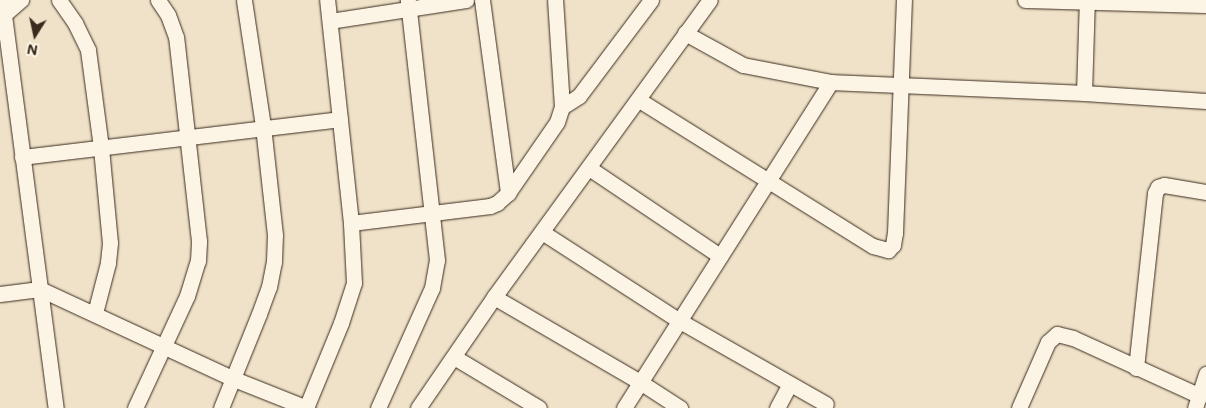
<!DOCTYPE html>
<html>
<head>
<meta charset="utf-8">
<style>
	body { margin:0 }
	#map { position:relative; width:1206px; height:408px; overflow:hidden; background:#efe2c8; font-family:Mali,sans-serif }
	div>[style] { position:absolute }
	.roads { filter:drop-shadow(0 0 1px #3b2a1e) drop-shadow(0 0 1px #3b2a1e) }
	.minor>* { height:15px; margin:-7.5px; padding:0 7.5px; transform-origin:7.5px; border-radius:7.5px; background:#fcf5e5 }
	span { translate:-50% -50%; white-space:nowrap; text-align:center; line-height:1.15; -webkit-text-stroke:4.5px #fcf5e5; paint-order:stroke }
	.north { position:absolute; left:10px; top:10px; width:50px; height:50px; -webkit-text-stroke:4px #fcf5e5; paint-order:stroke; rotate:190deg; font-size:14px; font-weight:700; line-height:20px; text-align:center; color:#3b2a1e }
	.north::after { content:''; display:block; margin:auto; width:18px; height:22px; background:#3b2a1e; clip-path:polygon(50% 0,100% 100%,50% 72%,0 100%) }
</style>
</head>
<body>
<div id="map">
	<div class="roads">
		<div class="minor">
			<div style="left:2px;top:0;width:412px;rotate:82.5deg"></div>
			<div style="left:59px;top:0;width:28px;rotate:55deg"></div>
			<div style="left:75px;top:23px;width:30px;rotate:64deg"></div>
			<div style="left:88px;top:50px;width:99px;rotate:82.4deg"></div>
			<div style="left:101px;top:148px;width:95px;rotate:84.6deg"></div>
			<div style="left:110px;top:243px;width:20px;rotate:96deg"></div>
			<div style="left:108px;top:263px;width:52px;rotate:104.6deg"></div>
			<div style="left:482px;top:0;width:195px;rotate:82.3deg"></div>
			<div style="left:1025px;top:0;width:181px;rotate:1.6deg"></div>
			<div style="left:0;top:18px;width:28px;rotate:-41deg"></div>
			<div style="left:330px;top:21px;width:138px;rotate:-8.8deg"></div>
			<div style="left:685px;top:33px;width:66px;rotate:28.9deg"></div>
			<div style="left:743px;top:65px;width:90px;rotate:10.9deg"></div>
			<div style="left:831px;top:82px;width:253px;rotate:2.5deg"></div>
			<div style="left:1084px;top:93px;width:93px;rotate:-88.2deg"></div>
			<div style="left:1084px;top:93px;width:122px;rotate:3.8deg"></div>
			<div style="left:639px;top:100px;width:276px;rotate:32deg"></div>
			<div style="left:873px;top:246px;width:16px;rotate:15deg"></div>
			<div style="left:888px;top:250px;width:7px;rotate:-45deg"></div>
			<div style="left:893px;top:245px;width:12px;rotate:-81deg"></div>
			<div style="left:895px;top:233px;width:233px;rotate:-87.8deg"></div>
			<div style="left:562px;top:107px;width:20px;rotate:-33deg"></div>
			<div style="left:579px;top:96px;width:120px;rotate:-53.1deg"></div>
			<div style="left:22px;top:157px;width:320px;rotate:-6.8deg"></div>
			<div style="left:589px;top:168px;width:158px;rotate:33.9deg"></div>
			<div style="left:351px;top:223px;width:140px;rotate:-7deg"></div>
			<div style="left:490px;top:206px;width:8px;rotate:-23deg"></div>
			<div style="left:497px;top:203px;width:15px;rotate:-42deg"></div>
			<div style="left:508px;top:193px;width:86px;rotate:-55.4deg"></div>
			<div style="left:557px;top:122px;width:16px;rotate:-72deg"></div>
			<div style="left:562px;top:107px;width:107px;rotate:-93.7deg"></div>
			<div style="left:542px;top:232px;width:162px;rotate:32.9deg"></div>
			<div style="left:678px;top:320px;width:170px;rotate:29.6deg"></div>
			<div style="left:0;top:294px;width:40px;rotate:-7.1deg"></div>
			<div style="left:40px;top:289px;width:214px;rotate:24.9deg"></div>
			<div style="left:234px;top:379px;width:79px;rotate:21.7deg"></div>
			<div style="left:494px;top:297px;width:169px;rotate:30.2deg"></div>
			<div style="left:640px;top:382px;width:48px;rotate:33deg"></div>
			<div style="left:454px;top:357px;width:99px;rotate:31deg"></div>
			<div style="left:1136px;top:368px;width:176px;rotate:-83.8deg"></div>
			<div style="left:1155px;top:193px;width:7px;rotate:-63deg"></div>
			<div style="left:1158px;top:187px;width:6px;rotate:-18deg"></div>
			<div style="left:1164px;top:185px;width:43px;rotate:9.5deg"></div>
			<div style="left:135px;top:408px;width:123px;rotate:-65.1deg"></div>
			<div style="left:187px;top:296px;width:37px;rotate:-73deg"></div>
			<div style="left:198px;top:261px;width:20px;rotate:-87deg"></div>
			<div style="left:199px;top:241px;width:205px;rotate:-96.4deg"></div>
			<div style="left:176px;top:37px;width:23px;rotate:-110deg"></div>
			<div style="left:168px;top:15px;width:18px;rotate:-124deg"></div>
			<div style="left:221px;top:408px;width:101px;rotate:-68deg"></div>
			<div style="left:259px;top:314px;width:29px;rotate:-70deg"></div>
			<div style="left:269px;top:287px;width:25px;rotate:-79deg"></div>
			<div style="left:274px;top:262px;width:27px;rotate:-88deg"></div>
			<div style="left:275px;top:235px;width:110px;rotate:-96.3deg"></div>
			<div style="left:263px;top:126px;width:127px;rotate:-98.6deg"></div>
			<div style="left:306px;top:408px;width:92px;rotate:-67.6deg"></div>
			<div style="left:341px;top:323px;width:42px;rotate:-72deg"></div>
			<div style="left:354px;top:283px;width:60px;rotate:-92.9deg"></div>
			<div style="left:351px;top:223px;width:224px;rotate:-96.1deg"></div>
			<div style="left:378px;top:408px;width:132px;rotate:-65.8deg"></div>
			<div style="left:432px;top:288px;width:28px;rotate:-80deg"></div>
			<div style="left:437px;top:260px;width:262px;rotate:-96.4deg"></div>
			<div style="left:418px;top:408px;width:135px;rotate:-55.6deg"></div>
			<div style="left:494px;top:297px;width:367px;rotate:-54deg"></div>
			<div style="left:624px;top:408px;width:386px;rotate:-57.6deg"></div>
			<div style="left:777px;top:408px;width:27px;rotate:-62deg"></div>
			<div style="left:1019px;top:408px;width:72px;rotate:-66.3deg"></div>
			<div style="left:1048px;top:342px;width:12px;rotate:-42deg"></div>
			<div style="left:1057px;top:334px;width:16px;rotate:14deg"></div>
			<div style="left:1073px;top:338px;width:140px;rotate:24.5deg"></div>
			<div style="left:1195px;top:408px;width:36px;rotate:-72deg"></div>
		</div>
	</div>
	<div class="north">N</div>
</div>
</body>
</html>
